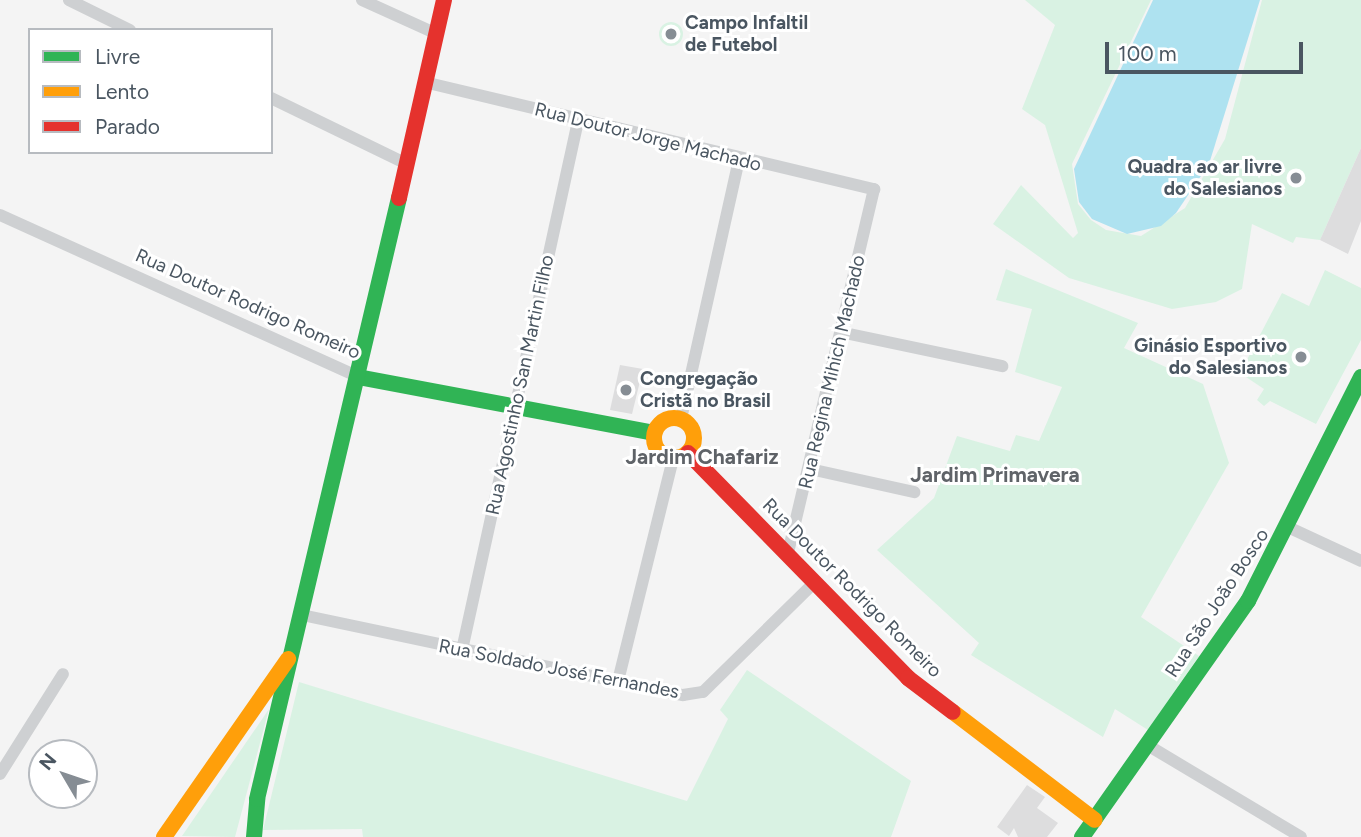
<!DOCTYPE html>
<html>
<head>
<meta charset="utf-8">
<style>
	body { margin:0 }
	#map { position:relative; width:1361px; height:837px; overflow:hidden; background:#f4f4f4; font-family:Figtree,sans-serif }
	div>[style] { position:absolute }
	.green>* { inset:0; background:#d9f2e3 }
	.round { border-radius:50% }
	.water>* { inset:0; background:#aee2f0 }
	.building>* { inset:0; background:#ddddde }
	.street>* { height:12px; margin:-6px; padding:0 6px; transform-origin:6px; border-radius:6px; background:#ced0d2 }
	.fast>* { height:16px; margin:-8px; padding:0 8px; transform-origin:8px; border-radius:8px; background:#30b455 }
	.slow>* { height:16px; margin:-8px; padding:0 8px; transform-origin:8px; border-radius:8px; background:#ff9f0a }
	.slow>.ring { margin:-8px; padding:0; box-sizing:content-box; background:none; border:16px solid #ff9f0a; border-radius:50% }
	.jam>* { height:16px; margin:-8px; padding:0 8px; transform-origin:8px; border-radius:8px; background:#e5322d }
	.dots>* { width:19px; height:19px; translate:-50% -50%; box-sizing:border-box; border:4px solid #fff; border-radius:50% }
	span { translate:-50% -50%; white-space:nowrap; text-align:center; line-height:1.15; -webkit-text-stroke:6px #fff; paint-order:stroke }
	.poi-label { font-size:19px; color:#4a5661; font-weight:700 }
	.left { translate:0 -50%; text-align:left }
	.right { translate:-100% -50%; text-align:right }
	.street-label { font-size:19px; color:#4a5661 }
	.neighbourhood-label { font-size:21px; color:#5f6368; font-weight:700 }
	.legend { position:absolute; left:28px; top:28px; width:245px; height:126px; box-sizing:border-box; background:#fff; border:2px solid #b7bbc0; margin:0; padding:9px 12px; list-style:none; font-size:21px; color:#4a5661 }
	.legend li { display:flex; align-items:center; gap:14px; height:35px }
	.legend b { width:35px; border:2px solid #b7bbc0 }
	.north { position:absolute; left:28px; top:739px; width:70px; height:70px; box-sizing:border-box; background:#fff; border:2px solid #b7bbc0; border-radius:50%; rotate:309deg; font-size:19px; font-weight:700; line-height:28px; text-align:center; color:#4a5661 }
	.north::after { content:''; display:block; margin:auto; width:24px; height:32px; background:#868d94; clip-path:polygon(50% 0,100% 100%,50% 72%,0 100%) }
	.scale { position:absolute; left:1105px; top:42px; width:198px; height:32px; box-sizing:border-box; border:4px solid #4a5661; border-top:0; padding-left:9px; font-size:21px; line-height:24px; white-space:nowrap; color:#4a5661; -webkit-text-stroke:5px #fff; paint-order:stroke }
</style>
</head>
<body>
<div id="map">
	<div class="green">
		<div style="clip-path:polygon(1025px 0,1151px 0,1072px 164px,1078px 204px,1091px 220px,1106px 230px,1141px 236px,1185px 208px,1225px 139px,1262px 0,1361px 0,1361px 148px,1320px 240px,1296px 237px,1293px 243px,1252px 224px,1242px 289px,1216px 302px,1172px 309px,1069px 278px,993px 224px,1021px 185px,1073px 238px,1078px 233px,1045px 125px,1022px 109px,1055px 25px)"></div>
		<div class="round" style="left:659px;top:22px;width:24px;height:24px"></div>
		<div style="clip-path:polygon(1006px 269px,1138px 323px,1124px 348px,1203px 384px,1229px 463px,1141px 617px,1199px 656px,1148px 730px,1115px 709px,1103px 737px,971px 655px,979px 643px,877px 550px,934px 498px,957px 436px,1010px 451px,1016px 435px,1039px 441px,1062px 387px,1015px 372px,1032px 309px,996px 300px)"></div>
		<div style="clip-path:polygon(1325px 270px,1361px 288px,1361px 340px,1316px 424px,1270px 401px,1264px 406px,1257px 400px,1264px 389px,1240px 373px,1282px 293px,1309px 306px)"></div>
		<div style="clip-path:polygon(747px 670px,911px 781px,891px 837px,363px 837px,362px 829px,263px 830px,299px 682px,687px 801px,728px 719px,720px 710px)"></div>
		<div style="clip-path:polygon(269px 709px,235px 837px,182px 836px)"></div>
	</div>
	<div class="water">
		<div style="clip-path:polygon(1153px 0,1260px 0,1209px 164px,1176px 213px,1161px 226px,1127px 234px,1092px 219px,1079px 202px,1074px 169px)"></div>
	</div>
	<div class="building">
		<div style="clip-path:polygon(1361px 148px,1361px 221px,1348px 254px,1320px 240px)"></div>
		<div style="clip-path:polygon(620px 365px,643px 369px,632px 414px,610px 410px)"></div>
		<div style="clip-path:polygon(1027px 785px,1045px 797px,1037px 808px,1058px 823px,1047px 837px,1018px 837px,1014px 828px,1009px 836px,997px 827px)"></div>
	</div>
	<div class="street">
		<div style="left:69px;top:0;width:68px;rotate:26.2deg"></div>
		<div style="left:362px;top:0;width:82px;rotate:24.4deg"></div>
		<div style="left:424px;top:82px;width:463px;rotate:13.4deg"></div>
		<div style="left:874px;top:189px;width:374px;rotate:103.3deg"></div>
		<div style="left:271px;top:98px;width:149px;rotate:25.9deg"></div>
		<div style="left:0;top:215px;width:393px;rotate:24.3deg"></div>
		<div style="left:840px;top:332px;width:166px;rotate:11.9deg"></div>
		<div style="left:681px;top:419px;width:265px;rotate:-77.4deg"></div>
		<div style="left:810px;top:469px;width:107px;rotate:12.5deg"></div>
		<div style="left:1290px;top:528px;width:78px;rotate:24.9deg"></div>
		<div style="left:302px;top:615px;width:389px;rotate:11.9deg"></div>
		<div style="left:683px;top:695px;width:20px;rotate:-9deg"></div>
		<div style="left:703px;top:692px;width:158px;rotate:-44.5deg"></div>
		<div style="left:462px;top:650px;width:542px;rotate:-77.63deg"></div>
		<div style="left:618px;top:681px;width:229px;rotate:-76.1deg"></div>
		<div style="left:1149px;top:746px;width:177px;rotate:30.9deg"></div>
		<div style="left:0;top:774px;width:118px;rotate:-57.8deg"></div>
	</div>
	<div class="fast">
		<div style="left:358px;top:377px;width:301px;rotate:10.7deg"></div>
		<div style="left:254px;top:837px;width:38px;rotate:-85deg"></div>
		<div style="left:257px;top:799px;width:618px;rotate:-76.71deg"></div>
		<div style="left:1082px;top:837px;width:289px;rotate:-54.9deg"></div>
		<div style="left:1248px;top:601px;width:251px;rotate:-63.2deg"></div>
	</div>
	<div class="slow">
		<div class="ring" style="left:654px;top:418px;width:24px;height:24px"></div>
		<div style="left:953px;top:712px;width:178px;rotate:37.3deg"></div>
		<div style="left:164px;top:837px;width:217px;rotate:-55.1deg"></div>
	</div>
	<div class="jam">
		<div style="left:399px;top:198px;width:203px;rotate:-77.2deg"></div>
		<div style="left:688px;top:453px;width:315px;rotate:45.6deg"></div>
		<div style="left:908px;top:678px;width:56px;rotate:37.1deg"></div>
	</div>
	<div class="dots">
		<div style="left:671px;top:34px;background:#868d94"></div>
		<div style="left:1296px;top:178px;background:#868d94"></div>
		<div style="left:1301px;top:357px;background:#868d94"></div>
		<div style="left:626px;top:390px;background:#868d94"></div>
	</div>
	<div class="poi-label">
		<span class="left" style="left:685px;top:34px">Campo Infaltil<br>de Futebol</span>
		<span class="right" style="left:1282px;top:178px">Quadra ao ar livre<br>do Salesianos</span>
		<span class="right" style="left:1287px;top:357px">Ginásio Esportivo<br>do Salesianos</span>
		<span class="left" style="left:640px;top:390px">Congregação<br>Cristã no Brasil</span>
	</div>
	<div class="street-label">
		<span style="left:648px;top:137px;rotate:14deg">Rua Doutor Jorge Machado</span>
		<span style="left:248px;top:304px;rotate:24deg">Rua Doutor Rodrigo Romeiro</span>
		<span style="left:832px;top:372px;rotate:-77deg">Rua Regina Mihich Machado</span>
		<span style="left:520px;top:385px;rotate:-78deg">Rua Agostinho San Martin Filho</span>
		<span style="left:852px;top:588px;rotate:45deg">Rua Doutor Rodrigo Romeiro</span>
		<span style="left:1217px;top:603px;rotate:-57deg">Rua São João Bosco</span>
		<span style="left:559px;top:669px;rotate:11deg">Rua Soldado José Fernandes</span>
	</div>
	<div class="neighbourhood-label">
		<span style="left:702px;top:457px">Jardim Chafariz</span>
		<span style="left:995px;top:475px">Jardim Primavera</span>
	</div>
	<ul class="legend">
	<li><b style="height:9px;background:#30b455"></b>Livre</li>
	<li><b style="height:9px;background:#ff9f0a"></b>Lento</li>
	<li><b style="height:9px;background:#e5322d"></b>Parado</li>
	</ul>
	<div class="north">N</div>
	<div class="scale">100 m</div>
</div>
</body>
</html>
